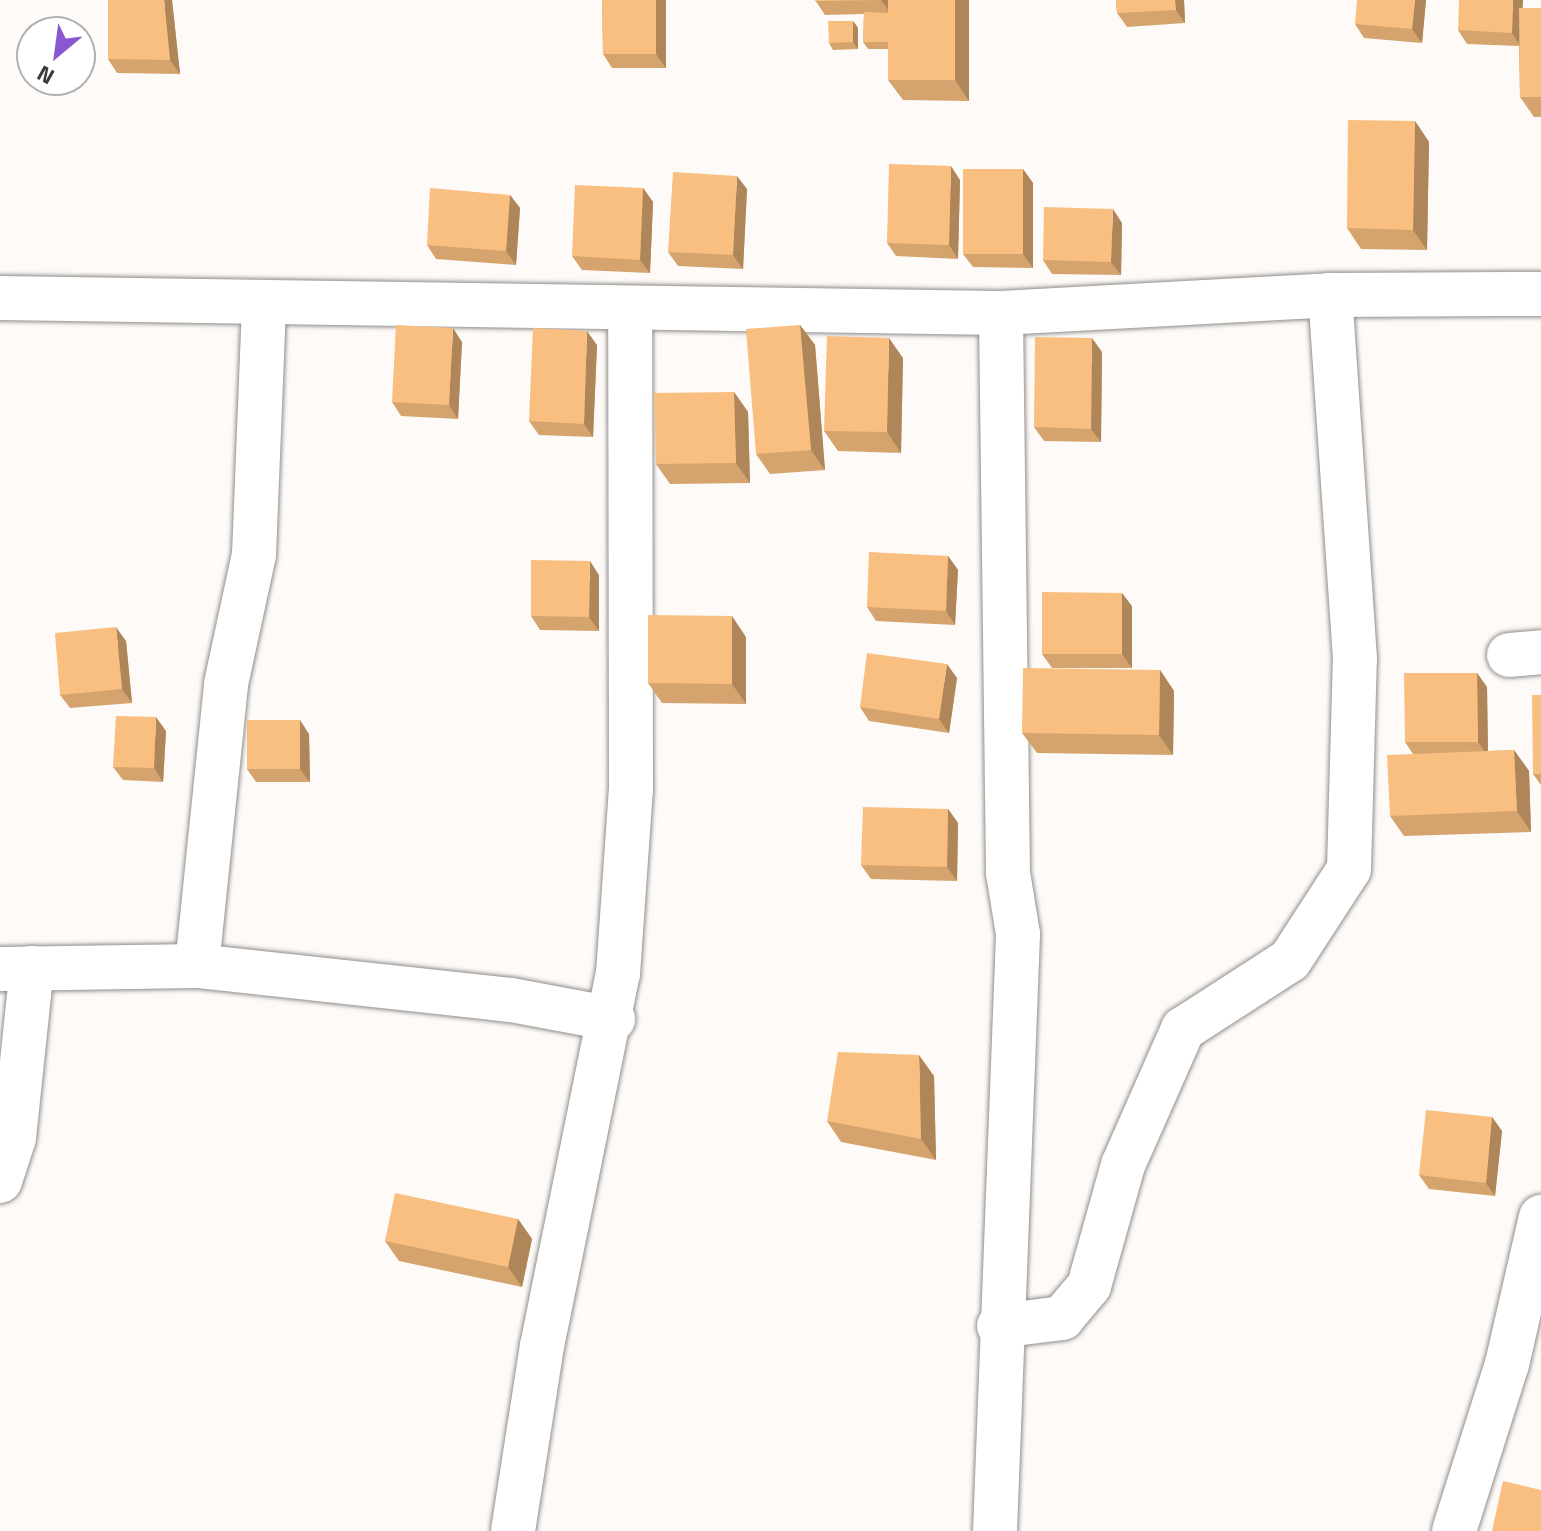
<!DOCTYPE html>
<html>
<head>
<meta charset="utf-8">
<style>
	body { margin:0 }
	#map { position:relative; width:1541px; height:1531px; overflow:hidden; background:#fdfaf7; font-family:"Titillium Web",sans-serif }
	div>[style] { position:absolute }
	.roads { filter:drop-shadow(0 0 2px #908d8b) drop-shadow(0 0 2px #908d8b) }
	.minor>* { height:44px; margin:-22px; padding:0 22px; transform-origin:22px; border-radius:22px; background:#fff }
	.wall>* { inset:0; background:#d5a46e }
	.shaded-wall>* { inset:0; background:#ae865a }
	.building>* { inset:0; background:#f8bf80 }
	span { translate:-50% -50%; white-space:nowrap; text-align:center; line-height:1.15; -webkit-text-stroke:6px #fff; paint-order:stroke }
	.north { position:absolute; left:16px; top:16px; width:80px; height:80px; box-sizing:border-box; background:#fff; border:2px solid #b1b1b0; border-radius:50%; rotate:209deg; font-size:22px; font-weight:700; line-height:32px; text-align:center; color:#3c3b3a }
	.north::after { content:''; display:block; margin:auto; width:28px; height:36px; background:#8958d1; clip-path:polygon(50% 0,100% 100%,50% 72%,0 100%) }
</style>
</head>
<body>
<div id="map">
	<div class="roads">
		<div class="minor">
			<div style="left:0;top:298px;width:1001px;rotate:0.86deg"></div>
			<div style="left:1001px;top:313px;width:329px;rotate:-3.1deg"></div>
			<div style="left:1330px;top:295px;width:211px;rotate:-0.3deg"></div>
			<div style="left:1509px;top:655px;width:32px;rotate:-5deg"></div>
			<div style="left:197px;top:966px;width:283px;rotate:-84.1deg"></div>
			<div style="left:226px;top:684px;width:132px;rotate:-77.8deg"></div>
			<div style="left:254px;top:555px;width:251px;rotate:-87.7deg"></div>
			<div style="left:0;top:969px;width:197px;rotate:-0.9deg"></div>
			<div style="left:197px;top:966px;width:316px;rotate:6.2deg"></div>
			<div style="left:511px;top:1000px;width:104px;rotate:10.6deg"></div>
			<div style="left:0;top:1181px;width:45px;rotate:-72deg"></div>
			<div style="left:14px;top:1138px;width:171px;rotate:-84deg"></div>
			<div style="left:999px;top:1326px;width:64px;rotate:-7.2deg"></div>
			<div style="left:1062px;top:1318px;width:42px;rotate:-49.8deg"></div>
			<div style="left:1089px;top:1286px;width:126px;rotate:-74.3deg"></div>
			<div style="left:1123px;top:1165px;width:149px;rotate:-66.2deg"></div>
			<div style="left:1183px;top:1029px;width:127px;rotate:-32.8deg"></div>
			<div style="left:1290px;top:960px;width:108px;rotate:-57deg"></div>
			<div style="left:1349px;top:869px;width:210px;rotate:-88.4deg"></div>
			<div style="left:1355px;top:659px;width:365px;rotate:-93.9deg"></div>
			<div style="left:513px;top:1531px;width:187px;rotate:-81.1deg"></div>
			<div style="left:542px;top:1346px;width:380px;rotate:-78.5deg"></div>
			<div style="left:618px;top:974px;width:184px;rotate:-86deg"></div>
			<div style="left:631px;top:790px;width:480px;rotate:-90.1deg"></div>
			<div style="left:995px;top:1531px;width:597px;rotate:-87.79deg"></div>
			<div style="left:1018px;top:934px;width:62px;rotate:-99.3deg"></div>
			<div style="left:1008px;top:873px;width:560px;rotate:-90.72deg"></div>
			<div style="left:1454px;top:1531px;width:175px;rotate:-72.4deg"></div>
			<div style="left:1507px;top:1364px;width:151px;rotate:-77deg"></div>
		</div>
	</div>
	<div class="wall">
		<div style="clip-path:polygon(172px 0,180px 74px,117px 73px,108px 59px)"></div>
		<div style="clip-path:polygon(602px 0,666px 0,666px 68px,612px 68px,603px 54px)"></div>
		<div style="clip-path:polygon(815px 0,969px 0,969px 101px,903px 100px,888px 80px,888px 49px,868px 49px,863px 42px,864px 14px,825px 15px)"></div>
		<div style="clip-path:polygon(1116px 0,1184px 0,1185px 23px,1127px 27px,1117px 13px)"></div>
		<div style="clip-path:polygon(1426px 0,1422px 43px,1364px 38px,1355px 24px)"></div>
		<div style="clip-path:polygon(1523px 8px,1541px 8px,1541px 117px,1534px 117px,1520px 97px,1519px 46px,1467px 44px,1458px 30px)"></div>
		<div style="clip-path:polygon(853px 21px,858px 28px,858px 49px,833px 50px,829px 43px)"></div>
		<div style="clip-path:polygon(1415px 121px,1429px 142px,1427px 250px,1361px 249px,1347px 228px)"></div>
		<div style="clip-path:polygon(1023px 169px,1033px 183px,1033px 268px,973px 267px,963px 254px)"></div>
		<div style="clip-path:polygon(960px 180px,958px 259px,896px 256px,887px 243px)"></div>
		<div style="clip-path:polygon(643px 188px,653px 202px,650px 273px,582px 270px,572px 256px)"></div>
		<div style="clip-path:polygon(747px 189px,743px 269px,678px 266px,668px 252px)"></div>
		<div style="clip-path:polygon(510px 195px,520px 208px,516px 265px,436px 259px,427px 245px)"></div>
		<div style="clip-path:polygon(1122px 223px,1121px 275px,1052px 274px,1043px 260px)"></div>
		<div style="clip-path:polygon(800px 325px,815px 345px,825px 470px,770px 474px,756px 454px)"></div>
		<div style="clip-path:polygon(462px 342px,458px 419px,401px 416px,392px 402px)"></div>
		<div style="clip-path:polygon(597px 345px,593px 437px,539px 435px,529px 421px)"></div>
		<div style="clip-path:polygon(1102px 352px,1101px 442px,1044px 441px,1034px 427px)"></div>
		<div style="clip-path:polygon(903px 358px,901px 453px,838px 451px,824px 431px)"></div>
		<div style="clip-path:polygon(734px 392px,748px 412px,750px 483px,670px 484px,656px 464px)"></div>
		<div style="clip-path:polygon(948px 556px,958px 570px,955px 625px,876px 621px,867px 607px)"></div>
		<div style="clip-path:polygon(599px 575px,599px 631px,540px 630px,531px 616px)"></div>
		<div style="clip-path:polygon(1132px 606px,1132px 668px,1052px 668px,1042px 654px)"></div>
		<div style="clip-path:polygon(746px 637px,746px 704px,662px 703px,648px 683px)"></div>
		<div style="clip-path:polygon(126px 641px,132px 703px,70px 708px,60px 695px)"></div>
		<div style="clip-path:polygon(1160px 670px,1174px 691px,1173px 755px,1037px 753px,1022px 733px)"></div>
		<div style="clip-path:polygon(1477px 673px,1487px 687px,1488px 751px,1514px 750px,1529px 771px,1531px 832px,1404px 836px,1390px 816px,1413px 754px,1405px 742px)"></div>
		<div style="clip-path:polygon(957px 678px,949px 733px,869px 721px,860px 707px)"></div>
		<div style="clip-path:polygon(1541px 695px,1541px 785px,1533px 774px)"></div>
		<div style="clip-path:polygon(166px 731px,163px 782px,123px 780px,113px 767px)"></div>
		<div style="clip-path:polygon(309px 734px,310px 782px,256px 782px,247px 769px)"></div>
		<div style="clip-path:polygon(948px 809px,958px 823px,957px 881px,871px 879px,861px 865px)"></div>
		<div style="clip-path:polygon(934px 1076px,936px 1160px,841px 1142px,827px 1121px)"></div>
		<div style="clip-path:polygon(1492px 1117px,1502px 1131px,1495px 1196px,1429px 1189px,1419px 1175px)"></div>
		<div style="clip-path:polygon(518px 1219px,532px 1239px,522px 1287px,399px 1261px,385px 1241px)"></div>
	</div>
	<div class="shaded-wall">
		<div style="clip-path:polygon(164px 0,172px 0,180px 74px,170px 60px)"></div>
		<div style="clip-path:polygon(656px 0,666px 0,666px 68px,656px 54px)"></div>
		<div style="clip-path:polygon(881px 0,891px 0,890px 13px)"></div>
		<div style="clip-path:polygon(955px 0,969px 0,969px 101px,955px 80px)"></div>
		<div style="clip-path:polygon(1175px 0,1184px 0,1185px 23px,1176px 10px)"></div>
		<div style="clip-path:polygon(1415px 0,1426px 0,1422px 43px,1412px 29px)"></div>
		<div style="clip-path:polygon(1513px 0,1523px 0,1521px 47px,1512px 33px)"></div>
		<div style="clip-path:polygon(853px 21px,858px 28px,858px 49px,853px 42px)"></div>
		<div style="clip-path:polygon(1415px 121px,1429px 142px,1427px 250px,1413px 230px)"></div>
		<div style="clip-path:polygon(951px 166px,960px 180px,958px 259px,949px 245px)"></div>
		<div style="clip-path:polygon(1023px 169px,1033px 183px,1033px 268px,1023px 254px)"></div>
		<div style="clip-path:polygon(737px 176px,747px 189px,743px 269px,733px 255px)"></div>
		<div style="clip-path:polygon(643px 188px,653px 202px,650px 273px,640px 260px)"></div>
		<div style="clip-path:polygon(510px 195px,520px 208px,516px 265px,506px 251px)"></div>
		<div style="clip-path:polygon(1113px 209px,1122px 223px,1121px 275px,1111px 262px)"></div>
		<div style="clip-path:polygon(800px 325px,815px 345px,825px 470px,811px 450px)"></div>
		<div style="clip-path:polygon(453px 328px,462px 342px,458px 419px,449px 405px)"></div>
		<div style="clip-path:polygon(587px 331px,597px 345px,593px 437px,584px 424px)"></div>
		<div style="clip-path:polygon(889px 338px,903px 358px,901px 453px,887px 432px)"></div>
		<div style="clip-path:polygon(1092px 338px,1102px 352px,1101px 442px,1091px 429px)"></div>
		<div style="clip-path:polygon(734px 392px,748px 412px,750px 483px,736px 463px)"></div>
		<div style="clip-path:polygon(948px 556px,958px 570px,955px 625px,946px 611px)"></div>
		<div style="clip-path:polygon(590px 561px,599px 575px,599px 631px,589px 617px)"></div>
		<div style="clip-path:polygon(1122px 593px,1132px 606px,1132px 668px,1122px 654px)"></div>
		<div style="clip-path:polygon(732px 616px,746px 637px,746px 704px,732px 684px)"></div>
		<div style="clip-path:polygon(116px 627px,126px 641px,132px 703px,122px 689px)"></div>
		<div style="clip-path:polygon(947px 664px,957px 678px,949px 733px,939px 719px)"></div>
		<div style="clip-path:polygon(1160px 670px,1174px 691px,1173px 755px,1159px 735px)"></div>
		<div style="clip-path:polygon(1477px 673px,1487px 687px,1488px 756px,1478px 742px)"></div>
		<div style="clip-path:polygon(156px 717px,166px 731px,163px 782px,154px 768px)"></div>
		<div style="clip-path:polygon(300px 720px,309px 734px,310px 782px,300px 769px)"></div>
		<div style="clip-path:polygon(1514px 750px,1529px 771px,1531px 832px,1517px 811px)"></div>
		<div style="clip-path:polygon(948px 809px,958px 823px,957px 881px,947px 867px)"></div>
		<div style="clip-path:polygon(919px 1055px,934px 1076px,936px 1160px,921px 1139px)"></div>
		<div style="clip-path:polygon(1492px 1117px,1502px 1131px,1495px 1196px,1486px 1183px)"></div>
		<div style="clip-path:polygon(518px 1219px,532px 1239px,522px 1287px,508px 1267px)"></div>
	</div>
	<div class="building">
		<div style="clip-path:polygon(108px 0,164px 0,170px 60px,108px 59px)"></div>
		<div style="clip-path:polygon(602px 0,656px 0,656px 54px,603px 54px)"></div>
		<div style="clip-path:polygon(815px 0,881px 0,815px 1px)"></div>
		<div style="clip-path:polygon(888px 0,955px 0,955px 80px,888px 80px)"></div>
		<div style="clip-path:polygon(1116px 0,1175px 0,1176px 10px,1117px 13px)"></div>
		<div style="clip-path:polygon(1357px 0,1415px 0,1412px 29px,1355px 24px)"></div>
		<div style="clip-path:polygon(1459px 0,1513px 0,1512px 33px,1458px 30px)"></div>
		<div style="clip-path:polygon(1519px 8px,1541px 8px,1541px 97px,1520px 97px)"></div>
		<div style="clip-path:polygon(864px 12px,888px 13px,888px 42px,863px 42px)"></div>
		<div style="clip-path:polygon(828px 21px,853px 21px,853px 42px,829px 43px)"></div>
		<div style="clip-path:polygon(1348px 120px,1415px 121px,1413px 230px,1347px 228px)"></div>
		<div style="clip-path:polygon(889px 164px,951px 166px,949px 245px,887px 243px)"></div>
		<div style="clip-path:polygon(963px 169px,1023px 169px,1023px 254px,963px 254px)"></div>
		<div style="clip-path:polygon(673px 172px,737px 176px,733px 255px,668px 252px)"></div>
		<div style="clip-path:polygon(575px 185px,643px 188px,640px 260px,572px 256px)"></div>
		<div style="clip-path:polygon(430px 188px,510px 195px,506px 251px,427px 245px)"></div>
		<div style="clip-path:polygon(1044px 207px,1113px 209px,1111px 262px,1043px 260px)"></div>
		<div style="clip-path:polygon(396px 325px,453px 328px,449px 405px,392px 402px)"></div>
		<div style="clip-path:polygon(800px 325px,811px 450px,756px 454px,746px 329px)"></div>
		<div style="clip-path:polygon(533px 328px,587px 331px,584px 424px,529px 421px)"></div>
		<div style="clip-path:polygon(827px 336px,889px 338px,887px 432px,824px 431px)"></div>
		<div style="clip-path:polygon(1035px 337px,1092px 338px,1091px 429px,1034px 427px)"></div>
		<div style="clip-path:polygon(734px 392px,736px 463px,656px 464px,654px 393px)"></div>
		<div style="clip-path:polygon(869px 552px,948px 556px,946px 611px,867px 607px)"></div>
		<div style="clip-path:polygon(531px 560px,590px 561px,589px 617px,531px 616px)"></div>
		<div style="clip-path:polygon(1042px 592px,1122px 593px,1122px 654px,1042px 654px)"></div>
		<div style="clip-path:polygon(648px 615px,732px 616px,732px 684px,648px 683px)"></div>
		<div style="clip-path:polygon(116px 627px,122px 689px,60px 695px,55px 633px)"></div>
		<div style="clip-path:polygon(867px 653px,947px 664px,939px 719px,860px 707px)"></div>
		<div style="clip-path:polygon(1023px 668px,1160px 670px,1159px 735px,1022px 733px)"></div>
		<div style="clip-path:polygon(1404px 673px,1477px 673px,1478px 742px,1405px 742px)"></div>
		<div style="clip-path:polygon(1532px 695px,1541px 695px,1541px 774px,1533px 774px)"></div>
		<div style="clip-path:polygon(116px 716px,156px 717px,154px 768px,113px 767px)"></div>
		<div style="clip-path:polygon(247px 720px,300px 720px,300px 769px,247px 769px)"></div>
		<div style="clip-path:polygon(1514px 750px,1517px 811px,1390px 816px,1387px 755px)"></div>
		<div style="clip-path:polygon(863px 807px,948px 809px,947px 867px,861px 865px)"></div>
		<div style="clip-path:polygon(838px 1052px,919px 1055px,921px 1139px,827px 1121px)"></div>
		<div style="clip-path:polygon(1426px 1110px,1492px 1117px,1486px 1183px,1419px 1175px)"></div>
		<div style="clip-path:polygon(395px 1193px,518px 1219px,508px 1267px,385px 1241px)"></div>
		<div style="clip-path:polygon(1503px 1481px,1541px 1490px,1541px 1531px,1492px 1531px)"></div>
	</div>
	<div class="north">N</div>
</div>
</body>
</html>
